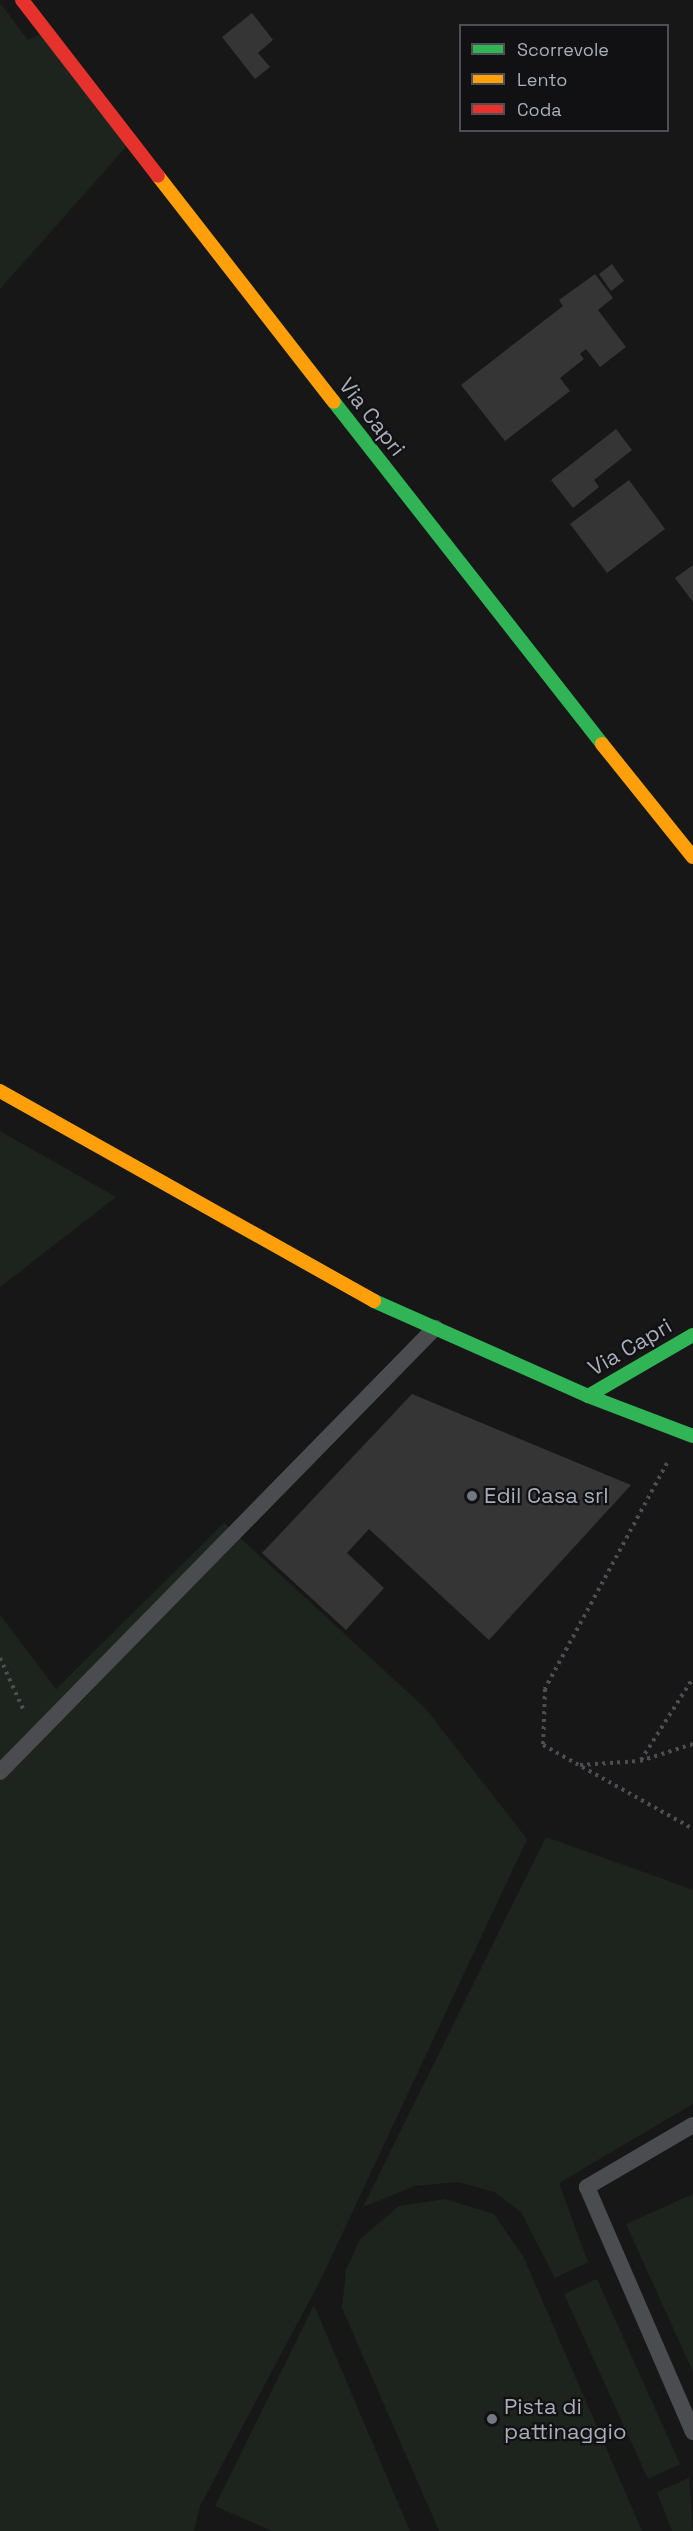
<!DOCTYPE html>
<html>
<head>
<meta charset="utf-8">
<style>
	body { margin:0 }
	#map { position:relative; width:693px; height:2531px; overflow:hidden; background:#171717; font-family:"Space Grotesk",sans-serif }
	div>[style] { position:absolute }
	.green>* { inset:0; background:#1d241e }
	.building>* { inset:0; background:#353536 }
	.path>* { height:4px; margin-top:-2px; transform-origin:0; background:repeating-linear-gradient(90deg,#4d4e52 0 3px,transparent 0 7.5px) }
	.lane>* { height:16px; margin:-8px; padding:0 8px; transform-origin:8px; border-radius:8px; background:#4b4c50 }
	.fast>* { height:14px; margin:-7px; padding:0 7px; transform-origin:7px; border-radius:7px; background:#30b455 }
	.slow>* { height:14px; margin:-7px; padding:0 7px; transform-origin:7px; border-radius:7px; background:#ff9f0a }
	.jam>* { height:14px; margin:-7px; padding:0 7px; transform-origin:7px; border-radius:7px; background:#e5322d }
	.dots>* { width:16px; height:16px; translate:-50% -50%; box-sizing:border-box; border:3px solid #111113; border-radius:50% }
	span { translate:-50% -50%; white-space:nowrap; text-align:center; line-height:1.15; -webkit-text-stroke:4.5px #111113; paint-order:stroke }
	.street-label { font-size:22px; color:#a8adb8 }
	.poi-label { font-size:22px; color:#a8adb8 }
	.left { translate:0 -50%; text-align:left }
	.legend { position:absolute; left:459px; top:24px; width:210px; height:108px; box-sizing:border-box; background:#111113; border:2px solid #4d4f55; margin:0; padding:8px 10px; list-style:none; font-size:18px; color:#a8adb8 }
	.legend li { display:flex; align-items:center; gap:12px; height:30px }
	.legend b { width:30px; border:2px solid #4d4f55 }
</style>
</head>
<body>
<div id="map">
	<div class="green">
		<div style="clip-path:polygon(0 3px,28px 40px,51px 30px,134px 138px,0 289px)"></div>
		<div style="clip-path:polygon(0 1131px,116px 1197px,0 1287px)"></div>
		<div style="clip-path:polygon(224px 1523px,425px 1708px,527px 1839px,321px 2279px,200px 2506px,194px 2531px,0 2531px,0 1615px,56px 1689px)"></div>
		<div style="clip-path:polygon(546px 1837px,693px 1890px,693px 2104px,559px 2183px,588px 2262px,555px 2278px,521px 2212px,494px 2192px,458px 2182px,415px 2186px,363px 2207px)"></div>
		<div style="clip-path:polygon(693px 2194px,693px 2372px,626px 2224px)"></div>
		<div style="clip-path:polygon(445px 2199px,494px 2214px,524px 2258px,642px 2531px,439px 2531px,342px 2308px,346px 2270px,360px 2239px,399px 2206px)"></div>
		<div style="clip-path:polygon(597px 2279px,680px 2464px,648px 2479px,564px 2294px)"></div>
		<div style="clip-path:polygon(314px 2305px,410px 2531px,272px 2531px,215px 2506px)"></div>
		<div style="clip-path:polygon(689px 2478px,693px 2531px,672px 2531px,657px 2492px)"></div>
	</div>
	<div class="building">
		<div style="clip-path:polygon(252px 13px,273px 40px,258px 53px,270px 67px,255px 79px,222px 37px)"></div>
		<div style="clip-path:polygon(612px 264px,624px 281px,611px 291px,599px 274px)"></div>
		<div style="clip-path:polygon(595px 274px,613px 298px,598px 310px,626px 347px,600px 367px,586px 349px,580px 354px,584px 359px,560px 378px,570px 391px,505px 441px,461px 385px,563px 306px,559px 300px)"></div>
		<div style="clip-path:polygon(616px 429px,632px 450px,594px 480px,599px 487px,573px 508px,551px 480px)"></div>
		<div style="clip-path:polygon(629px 480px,665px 529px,607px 573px,570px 524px)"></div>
		<div style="clip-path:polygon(693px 565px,693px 602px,675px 578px)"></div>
		<div style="clip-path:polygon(412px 1394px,631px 1485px,489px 1640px,369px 1529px,347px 1553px,384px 1588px,346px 1630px,262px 1553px)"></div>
	</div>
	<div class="path">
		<div style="left:667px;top:1463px;width:257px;rotate:118.4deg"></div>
		<div style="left:545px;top:1689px;width:56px;rotate:92deg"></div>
		<div style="left:543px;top:1745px;width:172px;rotate:29.2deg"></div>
		<div style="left:0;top:1658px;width:56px;rotate:65.7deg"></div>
		<div style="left:641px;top:1760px;width:97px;rotate:-57.6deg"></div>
		<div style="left:580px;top:1765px;width:60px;rotate:-3.8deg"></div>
		<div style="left:640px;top:1761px;width:56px;rotate:-17.8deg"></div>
	</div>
	<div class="lane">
		<div style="left:0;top:1772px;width:622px;rotate:-45.59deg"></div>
		<div style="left:693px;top:2125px;width:123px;rotate:149.7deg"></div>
		<div style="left:587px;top:2187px;width:267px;rotate:66.6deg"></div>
	</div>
	<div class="fast">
		<div style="left:334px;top:402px;width:434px;rotate:51.9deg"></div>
		<div style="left:374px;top:1301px;width:234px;rotate:23.9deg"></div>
		<div style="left:588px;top:1396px;width:112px;rotate:20.9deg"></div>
		<div style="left:588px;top:1396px;width:121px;rotate:-30.2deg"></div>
	</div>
	<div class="slow">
		<div style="left:158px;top:176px;width:286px;rotate:52.1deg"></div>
		<div style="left:602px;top:744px;width:145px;rotate:51.2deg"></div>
		<div style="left:0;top:1091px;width:429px;rotate:29.3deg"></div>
	</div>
	<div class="jam">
		<div style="left:22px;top:0;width:222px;rotate:52.3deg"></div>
	</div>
	<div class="dots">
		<div style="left:472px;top:1496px;background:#757880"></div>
		<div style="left:492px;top:2419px;background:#757880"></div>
	</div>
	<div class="street-label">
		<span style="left:372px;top:417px;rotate:52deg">Via Capri</span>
		<span style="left:630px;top:1347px;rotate:-30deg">Via Capri</span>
	</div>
	<div class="poi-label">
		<span class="left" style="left:484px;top:1496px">Edil Casa srl</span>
		<span class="left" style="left:504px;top:2419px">Pista di<br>pattinaggio</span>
	</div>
	<ul class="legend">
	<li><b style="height:8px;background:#30b455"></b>Scorrevole</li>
	<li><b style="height:8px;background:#ff9f0a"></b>Lento</li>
	<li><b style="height:8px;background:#e5322d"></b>Coda</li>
	</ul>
</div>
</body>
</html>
